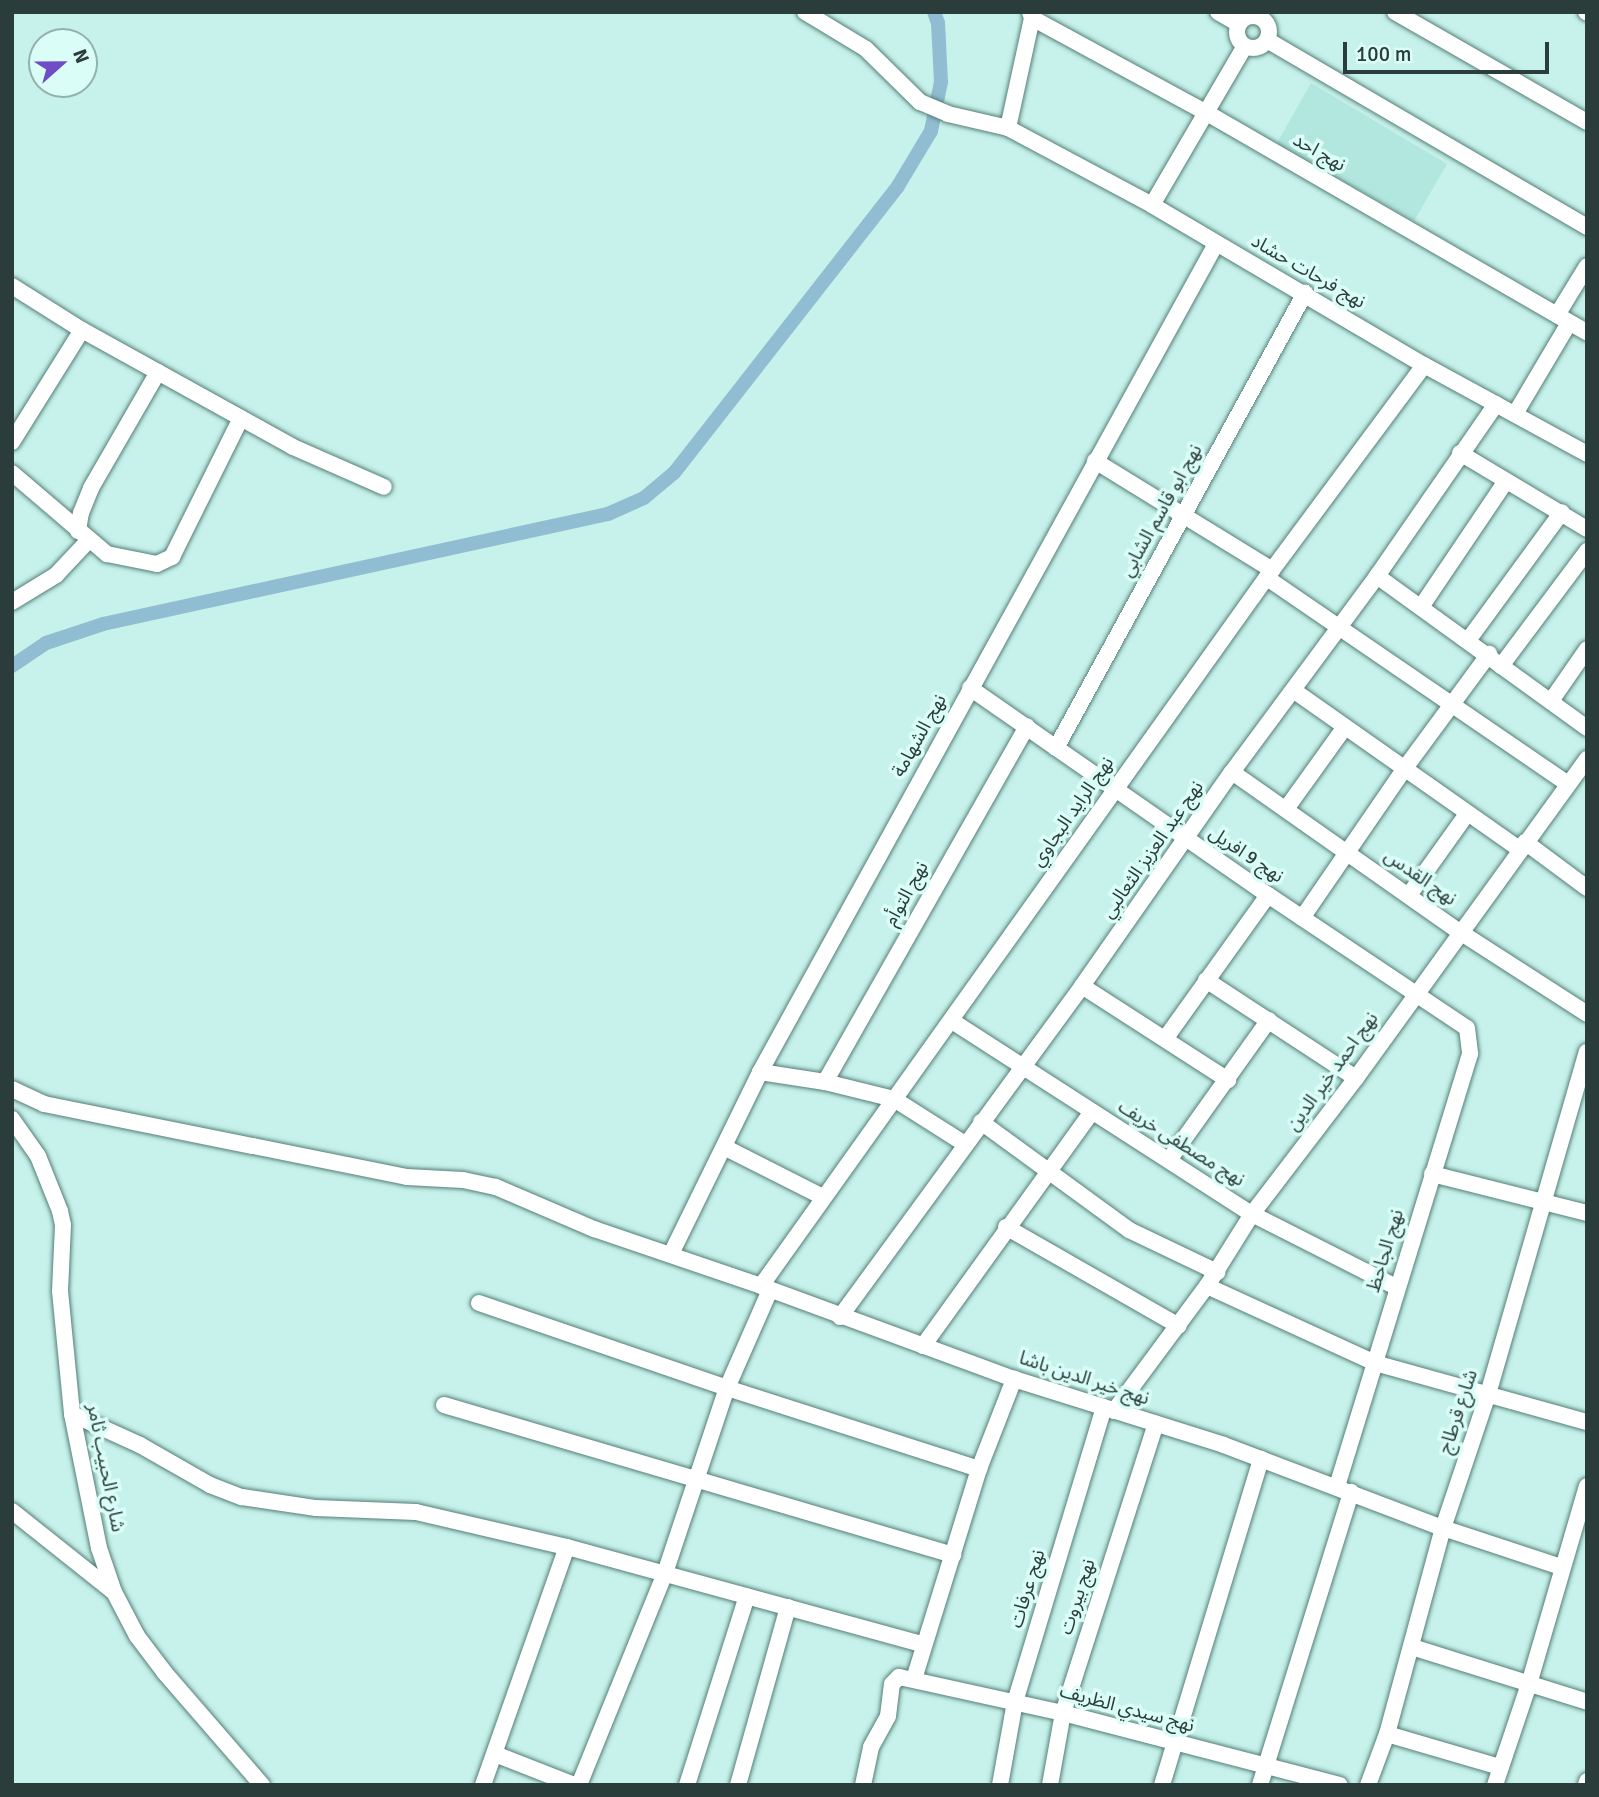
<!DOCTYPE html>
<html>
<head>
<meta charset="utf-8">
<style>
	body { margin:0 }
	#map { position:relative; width:1599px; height:1797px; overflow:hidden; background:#c6f2eb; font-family:Signika,"Noto Sans Arabic",sans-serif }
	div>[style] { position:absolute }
	.built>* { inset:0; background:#b1e7de }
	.canal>* { height:14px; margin:-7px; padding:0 7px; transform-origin:7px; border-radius:7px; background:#90bdd1 }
	.roads { filter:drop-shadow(0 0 2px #557e77) drop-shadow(0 0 2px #557e77) }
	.minor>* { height:16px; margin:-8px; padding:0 8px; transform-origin:8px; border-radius:8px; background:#fff }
	.minor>.ring { margin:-8px; padding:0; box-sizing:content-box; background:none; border:16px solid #fff; border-radius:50% }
	span { translate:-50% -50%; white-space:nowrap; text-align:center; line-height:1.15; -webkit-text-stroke:7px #dafef7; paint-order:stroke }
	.street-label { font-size:19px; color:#2b3d3a }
	.frame { position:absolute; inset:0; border:14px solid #2b3d3a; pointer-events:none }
	.north { position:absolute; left:28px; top:28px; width:70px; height:70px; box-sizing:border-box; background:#dafef7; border:2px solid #94b1ab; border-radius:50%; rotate:69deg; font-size:19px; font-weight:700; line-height:28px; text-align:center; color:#2b3d3a }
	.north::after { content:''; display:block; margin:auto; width:24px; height:32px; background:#704dc6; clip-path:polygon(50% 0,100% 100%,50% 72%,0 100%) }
	.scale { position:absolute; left:1343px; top:42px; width:206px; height:32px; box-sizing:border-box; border:4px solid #2b3d3a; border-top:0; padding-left:9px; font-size:21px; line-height:24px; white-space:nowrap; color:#2b3d3a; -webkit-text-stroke:5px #dafef7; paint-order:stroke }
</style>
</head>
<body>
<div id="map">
	<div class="built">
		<div style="clip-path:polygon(1311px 83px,1447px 164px,1414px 221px,1277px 143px)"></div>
	</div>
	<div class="canal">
		<div style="left:12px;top:666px;width:41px;rotate:-34.1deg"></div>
		<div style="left:46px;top:643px;width:60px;rotate:-18.4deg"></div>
		<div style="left:103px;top:624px;width:517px;rotate:-12.29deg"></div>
		<div style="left:608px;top:514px;width:39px;rotate:-24deg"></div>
		<div style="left:644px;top:498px;width:39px;rotate:-40deg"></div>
		<div style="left:674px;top:473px;width:364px;rotate:-52deg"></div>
		<div style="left:898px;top:186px;width:64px;rotate:-59deg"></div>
		<div style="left:931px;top:131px;width:50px;rotate:-78.5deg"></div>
		<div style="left:941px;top:82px;width:59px;rotate:-92.9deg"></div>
		<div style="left:938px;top:23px;width:12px;rotate:-110deg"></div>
	</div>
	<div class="roads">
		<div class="minor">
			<div style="left:805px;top:12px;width:71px;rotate:31.2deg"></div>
			<div style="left:866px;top:49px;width:76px;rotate:44.5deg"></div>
			<div style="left:920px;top:102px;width:30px;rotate:23deg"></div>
			<div style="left:948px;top:114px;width:62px;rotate:13.1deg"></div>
			<div style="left:1008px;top:128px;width:163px;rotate:28.1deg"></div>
			<div style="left:1152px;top:205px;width:316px;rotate:30.5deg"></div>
			<div style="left:1424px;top:365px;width:186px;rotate:28.6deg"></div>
			<div style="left:1030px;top:12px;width:6px;rotate:72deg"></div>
			<div style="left:1032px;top:18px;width:199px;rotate:28.5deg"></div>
			<div style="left:1207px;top:113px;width:439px;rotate:30deg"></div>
			<div style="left:1218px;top:12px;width:24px;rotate:30deg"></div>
			<div style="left:1395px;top:12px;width:221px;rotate:29.8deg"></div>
			<div style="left:1586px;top:12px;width:1px;rotate:45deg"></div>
			<div class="ring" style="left:1237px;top:16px;width:16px;height:16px"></div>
			<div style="left:1267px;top:40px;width:371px;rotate:30.3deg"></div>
			<div style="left:1008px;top:128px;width:113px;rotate:-77.7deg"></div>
			<div style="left:1152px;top:205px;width:184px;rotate:-59.7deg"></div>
			<div style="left:12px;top:286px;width:83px;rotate:32.2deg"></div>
			<div style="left:82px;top:330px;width:241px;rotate:29deg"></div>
			<div style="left:293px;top:447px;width:99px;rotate:23.7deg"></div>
			<div style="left:1557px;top:315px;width:57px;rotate:-58.5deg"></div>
			<div style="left:1515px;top:414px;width:106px;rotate:-59.3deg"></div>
			<div style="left:12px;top:442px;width:132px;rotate:-58deg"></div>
			<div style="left:1460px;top:453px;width:148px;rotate:30.9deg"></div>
			<div style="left:1095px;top:461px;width:208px;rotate:31.6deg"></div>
			<div style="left:12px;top:473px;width:125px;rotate:40.5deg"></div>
			<div style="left:107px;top:554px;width:51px;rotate:11.3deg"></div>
			<div style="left:157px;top:564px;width:17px;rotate:-25deg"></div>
			<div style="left:172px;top:557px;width:155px;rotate:-63.6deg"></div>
			<div style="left:78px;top:531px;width:18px;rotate:-81deg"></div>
			<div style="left:81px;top:513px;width:27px;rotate:-68deg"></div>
			<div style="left:91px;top:488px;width:134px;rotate:-60deg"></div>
			<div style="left:1377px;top:576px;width:259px;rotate:35.9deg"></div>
			<div style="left:1267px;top:578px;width:365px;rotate:34.4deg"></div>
			<div style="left:12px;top:602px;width:52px;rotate:-31.5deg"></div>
			<div style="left:56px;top:575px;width:48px;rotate:-46.7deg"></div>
			<div style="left:1421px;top:607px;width:152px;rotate:-56deg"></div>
			<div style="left:1469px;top:639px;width:157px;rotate:-53.8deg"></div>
			<div style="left:1501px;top:666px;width:144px;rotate:-53.2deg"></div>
			<div style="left:970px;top:688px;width:363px;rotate:34.8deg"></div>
			<div style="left:1268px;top:895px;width:239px;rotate:33.8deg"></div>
			<div style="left:1467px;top:1028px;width:26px;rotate:83deg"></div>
			<div style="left:1470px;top:1054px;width:452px;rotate:107.1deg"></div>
			<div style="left:1293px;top:690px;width:276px;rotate:35.1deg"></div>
			<div style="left:1551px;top:701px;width:63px;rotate:-55.3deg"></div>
			<div style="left:1056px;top:748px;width:519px;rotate:-61.31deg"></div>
			<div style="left:1232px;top:772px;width:279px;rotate:35.1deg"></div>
			<div style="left:1460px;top:932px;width:151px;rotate:32.8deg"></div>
			<div style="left:1286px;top:809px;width:101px;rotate:-54.3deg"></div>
			<div style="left:1525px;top:842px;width:77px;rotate:36.6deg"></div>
			<div style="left:1409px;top:895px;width:100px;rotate:-54.4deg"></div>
			<div style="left:1302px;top:918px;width:182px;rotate:-55.5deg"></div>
			<div style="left:1405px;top:768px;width:142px;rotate:-53.6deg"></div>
			<div style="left:1206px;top:980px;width:179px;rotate:33.2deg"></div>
			<div style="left:1082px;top:986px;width:174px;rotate:32.8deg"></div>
			<div style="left:952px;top:1021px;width:357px;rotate:32.8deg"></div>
			<div style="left:1252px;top:1214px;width:161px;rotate:26.9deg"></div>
			<div style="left:1165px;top:1039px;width:177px;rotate:-54.4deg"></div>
			<div style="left:760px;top:1072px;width:66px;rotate:8.7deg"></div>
			<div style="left:825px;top:1082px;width:71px;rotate:13.8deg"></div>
			<div style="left:894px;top:1099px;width:84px;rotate:32.4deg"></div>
			<div style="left:825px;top:1082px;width:409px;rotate:-60.4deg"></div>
			<div style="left:12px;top:1089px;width:35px;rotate:25deg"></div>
			<div style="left:44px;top:1104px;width:213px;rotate:11.4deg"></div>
			<div style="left:253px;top:1146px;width:157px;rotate:11.4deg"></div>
			<div style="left:407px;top:1177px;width:56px;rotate:3.1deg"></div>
			<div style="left:463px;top:1180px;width:34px;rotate:12deg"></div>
			<div style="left:496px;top:1187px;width:107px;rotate:23.2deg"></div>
			<div style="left:594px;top:1229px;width:176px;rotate:18.8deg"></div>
			<div style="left:761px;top:1286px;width:270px;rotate:20.2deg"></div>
			<div style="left:1014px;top:1379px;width:220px;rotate:17.4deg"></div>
			<div style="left:1224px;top:1445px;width:234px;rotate:20.8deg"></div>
			<div style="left:1443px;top:1528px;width:124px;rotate:18.3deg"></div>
			<div style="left:12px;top:1119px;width:45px;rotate:54.9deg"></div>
			<div style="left:38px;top:1156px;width:59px;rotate:68.2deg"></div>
			<div style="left:60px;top:1211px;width:14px;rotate:78deg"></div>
			<div style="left:63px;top:1225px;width:66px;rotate:92.6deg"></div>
			<div style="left:60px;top:1291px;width:124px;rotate:84.4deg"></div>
			<div style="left:72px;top:1414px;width:137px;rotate:78.6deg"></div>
			<div style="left:99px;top:1548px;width:46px;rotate:71.2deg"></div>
			<div style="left:114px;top:1592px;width:50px;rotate:62.4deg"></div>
			<div style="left:137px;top:1636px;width:46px;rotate:52.9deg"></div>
			<div style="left:165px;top:1673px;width:148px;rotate:49.1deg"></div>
			<div style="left:981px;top:1122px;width:183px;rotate:36.1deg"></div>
			<div style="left:1129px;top:1230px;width:98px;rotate:25.5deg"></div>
			<div style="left:724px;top:1147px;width:111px;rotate:26.8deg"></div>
			<div style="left:1169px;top:1160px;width:172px;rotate:-54.5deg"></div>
			<div style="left:1432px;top:1174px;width:160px;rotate:14.1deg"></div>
			<div style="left:1006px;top:1227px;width:199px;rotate:29.8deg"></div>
			<div style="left:671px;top:1254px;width:203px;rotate:-63.9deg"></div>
			<div style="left:760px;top:1072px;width:945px;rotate:-61.16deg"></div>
			<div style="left:761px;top:1286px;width:880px;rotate:-54.49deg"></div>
			<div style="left:1272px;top:570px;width:255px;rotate:-53.4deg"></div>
			<div style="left:1207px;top:1286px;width:185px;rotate:24.6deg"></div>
			<div style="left:1375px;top:1363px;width:220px;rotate:15.6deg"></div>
			<div style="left:479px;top:1303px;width:262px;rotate:18.9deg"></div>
			<div style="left:727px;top:1388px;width:265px;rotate:17.8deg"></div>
			<div style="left:840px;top:1317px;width:410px;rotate:-53.8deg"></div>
			<div style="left:1082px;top:986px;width:261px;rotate:-55deg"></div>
			<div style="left:1232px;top:772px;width:244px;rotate:-53.5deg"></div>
			<div style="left:1377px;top:576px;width:209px;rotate:-55.3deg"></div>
			<div style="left:923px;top:1346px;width:287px;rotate:-54.2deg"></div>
			<div style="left:444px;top:1405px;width:531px;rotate:16.42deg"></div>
			<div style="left:1114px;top:1411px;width:156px;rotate:-53.4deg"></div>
			<div style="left:1207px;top:1286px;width:85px;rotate:-58deg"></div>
			<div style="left:1252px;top:1214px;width:171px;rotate:-52.6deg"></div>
			<div style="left:1356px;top:1078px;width:394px;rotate:-54.1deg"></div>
			<div style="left:72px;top:1414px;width:75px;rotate:24.5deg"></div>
			<div style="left:140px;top:1445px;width:81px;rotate:29.7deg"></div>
			<div style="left:210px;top:1485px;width:34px;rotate:21deg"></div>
			<div style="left:242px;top:1497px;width:75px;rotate:8.5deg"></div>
			<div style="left:316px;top:1508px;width:100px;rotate:2.3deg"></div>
			<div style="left:416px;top:1512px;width:155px;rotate:13.1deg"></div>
			<div style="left:567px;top:1547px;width:368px;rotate:15.3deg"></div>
			<div style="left:12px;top:1511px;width:130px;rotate:38.5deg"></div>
			<div style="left:1412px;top:1647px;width:183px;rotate:17.4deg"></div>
			<div style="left:914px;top:1679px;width:220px;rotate:-72.8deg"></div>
			<div style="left:979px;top:1469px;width:97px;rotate:-68.7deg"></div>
			<div style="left:1387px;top:1734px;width:118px;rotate:16.3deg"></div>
			<div style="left:495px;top:1754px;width:85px;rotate:21.4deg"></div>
			<div style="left:483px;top:1785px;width:252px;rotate:-70.6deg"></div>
			<div style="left:579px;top:1785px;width:229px;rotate:-67.9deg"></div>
			<div style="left:665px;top:1573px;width:195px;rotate:-71.5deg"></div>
			<div style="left:727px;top:1388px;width:107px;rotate:-66.3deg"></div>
			<div style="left:687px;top:1785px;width:198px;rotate:-72.4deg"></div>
			<div style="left:738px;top:1785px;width:185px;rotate:-74.3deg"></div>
			<div style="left:863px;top:1785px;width:39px;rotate:-78deg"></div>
			<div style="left:871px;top:1747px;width:35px;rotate:-61deg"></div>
			<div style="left:888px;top:1716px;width:32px;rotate:-83deg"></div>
			<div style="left:892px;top:1684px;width:10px;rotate:-45deg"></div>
			<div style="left:899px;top:1677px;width:168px;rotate:12.4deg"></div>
			<div style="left:1063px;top:1713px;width:286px;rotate:14.6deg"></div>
			<div style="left:1000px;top:1785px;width:84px;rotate:-79.8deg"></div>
			<div style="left:1015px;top:1702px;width:308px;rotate:-73.2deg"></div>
			<div style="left:1050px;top:1785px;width:73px;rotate:-79.8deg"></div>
			<div style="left:1063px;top:1713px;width:304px;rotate:-72.2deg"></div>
			<div style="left:1162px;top:1785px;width:341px;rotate:-73.1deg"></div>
			<div style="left:1260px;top:1785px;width:307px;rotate:-72.7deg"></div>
			<div style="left:1368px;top:1785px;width:54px;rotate:-69.6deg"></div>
			<div style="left:1387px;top:1734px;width:213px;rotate:-74.8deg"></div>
			<div style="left:1443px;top:1528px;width:141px;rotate:-71.4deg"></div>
			<div style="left:1488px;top:1394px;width:356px;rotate:-73.9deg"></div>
			<div style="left:1495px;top:1785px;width:107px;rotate:-71.4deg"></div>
			<div style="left:1529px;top:1684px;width:206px;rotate:-73.7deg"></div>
			<div style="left:1586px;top:1785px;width:4px;rotate:-76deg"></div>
		</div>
	</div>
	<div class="street-label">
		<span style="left:1319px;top:153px;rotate:30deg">نهج احد</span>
		<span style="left:1308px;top:272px;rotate:30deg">نهج فرحات حشاد</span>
		<span style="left:1162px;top:511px;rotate:-61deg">نهج ابو قاسم الشابي</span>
		<span style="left:920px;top:736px;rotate:-61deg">نهج الشهامة</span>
		<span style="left:1073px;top:812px;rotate:-55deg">نهج الرايد البجاوي</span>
		<span style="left:1153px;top:850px;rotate:-55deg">نهج عبد العزيز الثعالبي</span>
		<span style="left:1246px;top:855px;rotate:34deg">نهج 9 افريل</span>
		<span style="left:1420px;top:878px;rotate:35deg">نهج القدس</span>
		<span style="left:907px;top:894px;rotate:-61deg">نهج التوأم</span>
		<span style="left:1333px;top:1072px;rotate:-54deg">نهج احمد خير الدين</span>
		<span style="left:1181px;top:1144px;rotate:32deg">نهج مصطفى خريف</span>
		<span style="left:1386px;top:1251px;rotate:-73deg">نهج الجاحظ</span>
		<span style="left:1084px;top:1379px;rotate:18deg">نهج خير الدين باشا</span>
		<span style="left:1459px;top:1412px;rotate:-72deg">شارع قرطاج</span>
		<span style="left:105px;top:1468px;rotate:79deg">شارع الحبيب ثامر</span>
		<span style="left:1028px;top:1589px;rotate:-73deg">نهج عرفات</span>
		<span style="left:1078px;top:1597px;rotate:-72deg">نهج بيروت</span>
		<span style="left:1127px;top:1709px;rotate:15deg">نهج سيدي الظريف</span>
	</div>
	<div class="frame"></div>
	<div class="north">N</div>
	<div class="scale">100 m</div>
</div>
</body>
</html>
